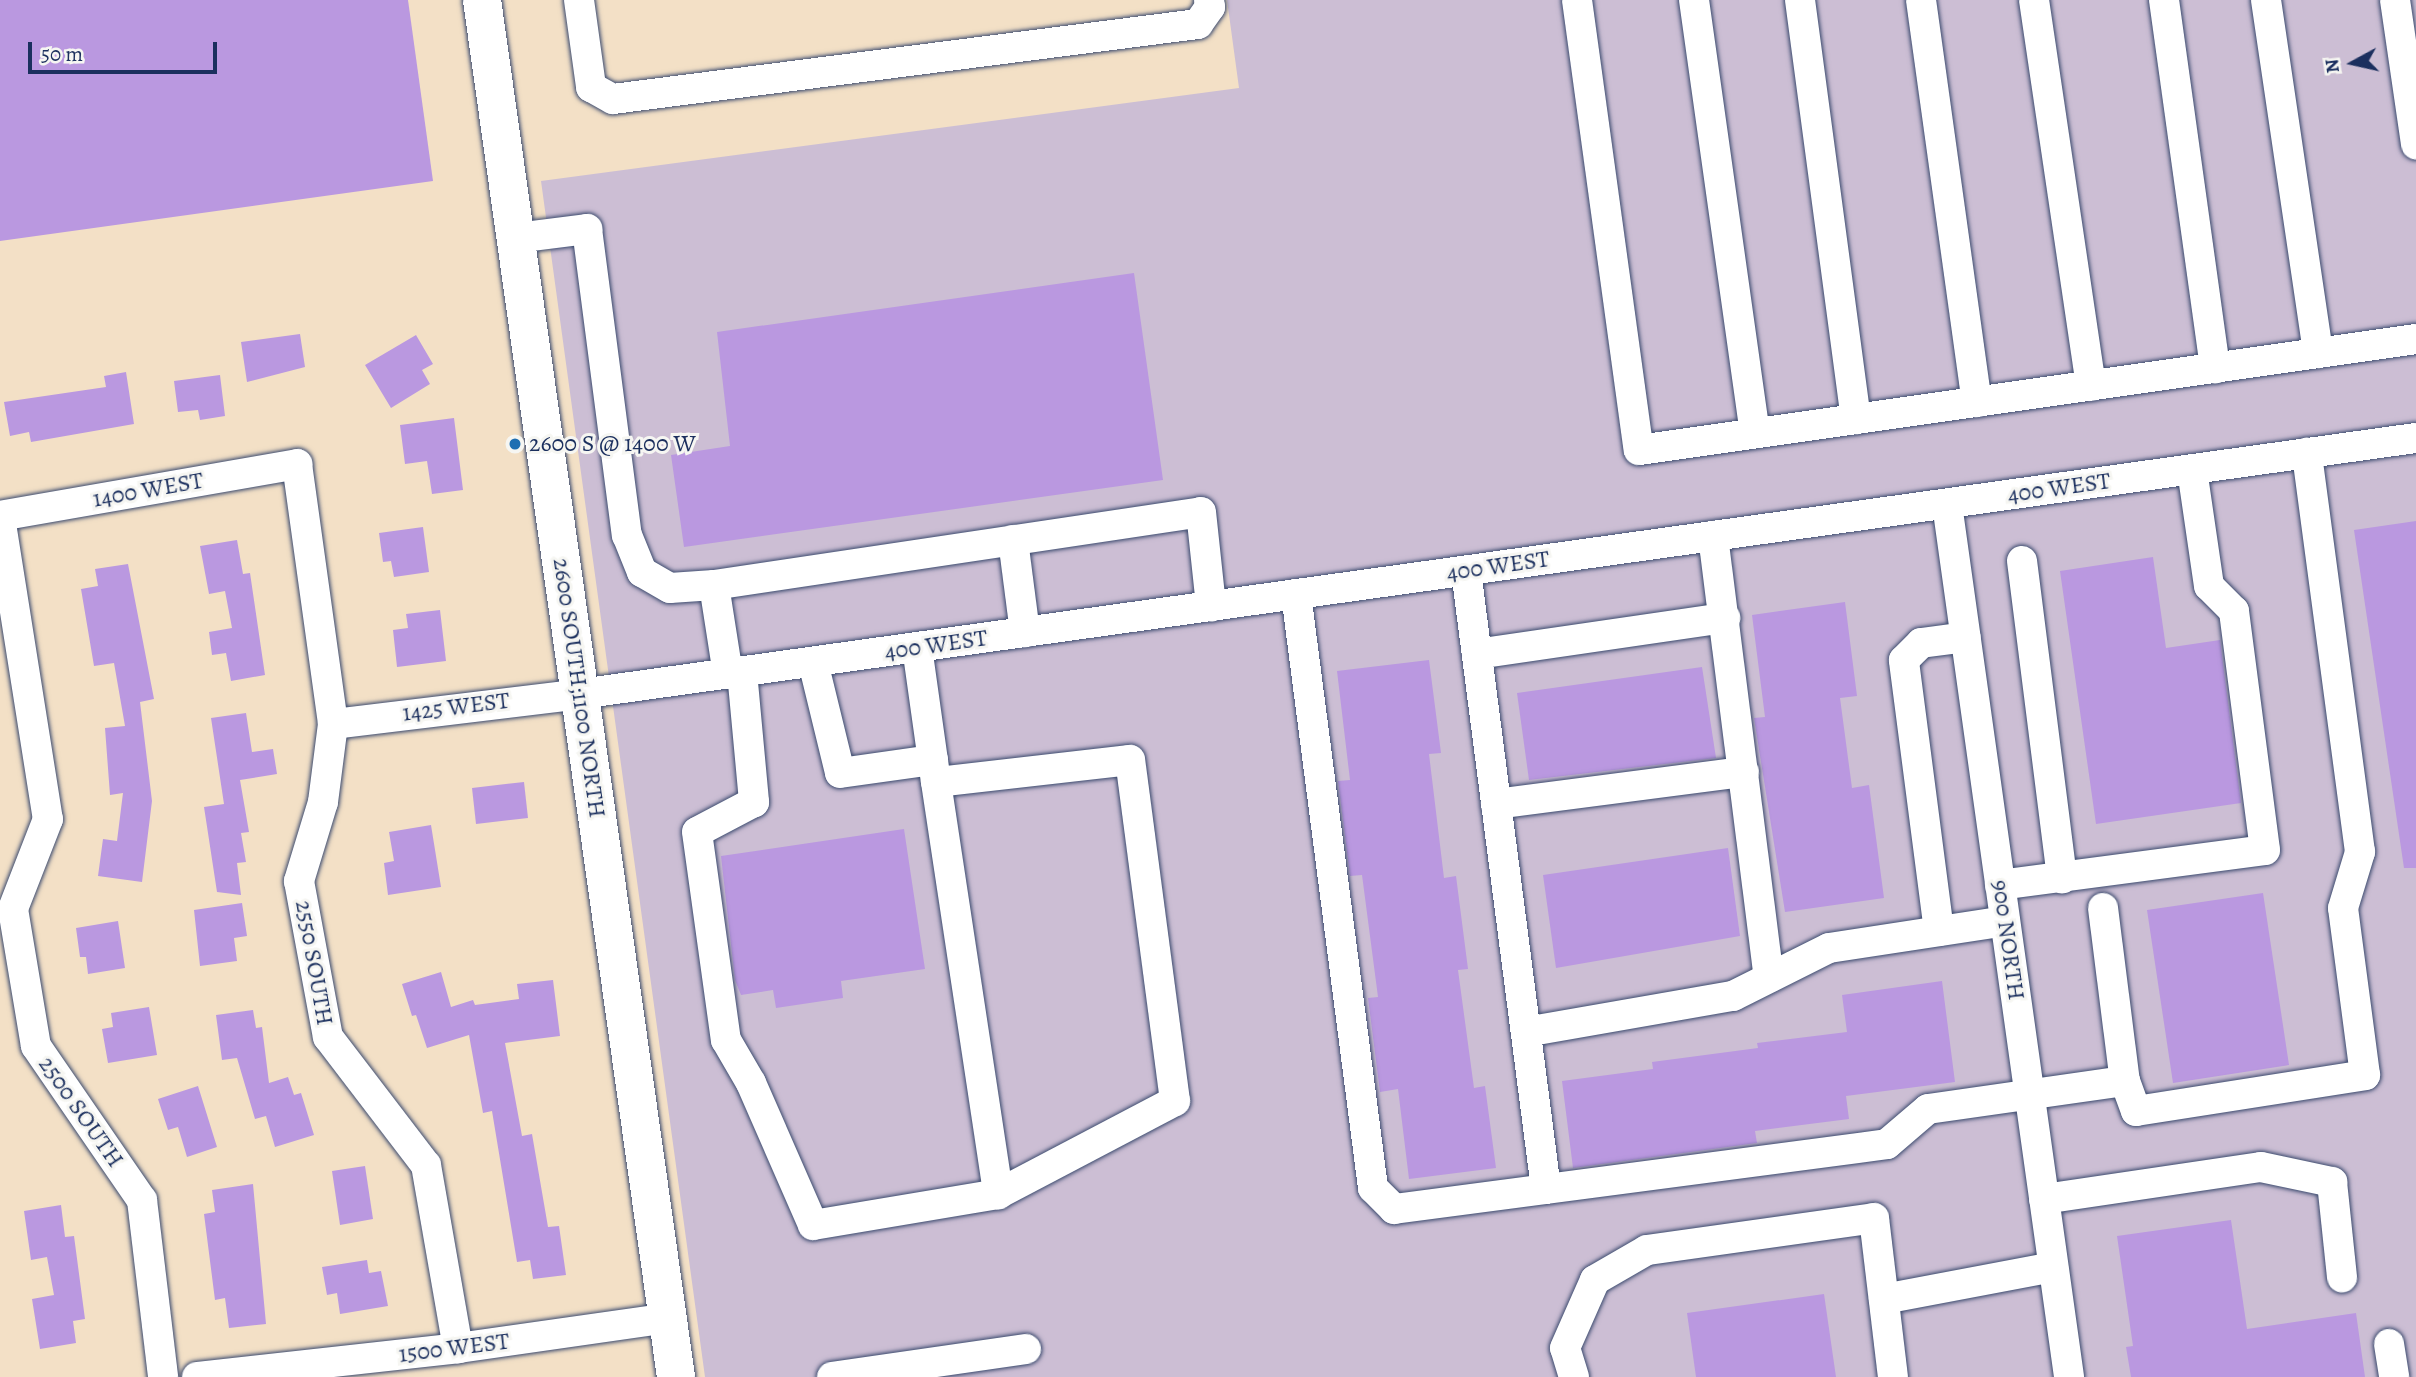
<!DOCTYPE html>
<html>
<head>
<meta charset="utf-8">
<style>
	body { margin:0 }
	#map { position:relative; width:2416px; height:1377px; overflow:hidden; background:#f3e0c6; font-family:Alegreya,serif }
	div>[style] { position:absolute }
	.industrial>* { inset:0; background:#ccbed4 }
	.building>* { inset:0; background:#ba98e0 }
	.roads { filter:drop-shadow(0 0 2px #3b4a6e) drop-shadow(0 0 2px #3b4a6e) }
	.minor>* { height:30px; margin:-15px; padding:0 15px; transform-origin:15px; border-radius:15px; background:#fff }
	.major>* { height:38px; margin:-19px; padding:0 19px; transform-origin:19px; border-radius:19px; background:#fff }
	.dots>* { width:19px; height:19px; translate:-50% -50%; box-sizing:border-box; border:4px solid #f6f6f2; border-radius:50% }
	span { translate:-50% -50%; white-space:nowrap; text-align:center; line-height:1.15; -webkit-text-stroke:6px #f6f6f2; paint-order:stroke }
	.poi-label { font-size:24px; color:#1b2f5e }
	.left { translate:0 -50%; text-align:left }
	.street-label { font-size:24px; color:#1b2f5e }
	.north { position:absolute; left:2318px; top:28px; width:70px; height:70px; -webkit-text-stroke:5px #f6f6f2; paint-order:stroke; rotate:262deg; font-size:19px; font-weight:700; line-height:28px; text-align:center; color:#1b2f5e }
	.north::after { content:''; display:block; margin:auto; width:24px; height:32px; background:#1b2f5e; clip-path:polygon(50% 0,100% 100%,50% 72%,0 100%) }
	.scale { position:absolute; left:28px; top:42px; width:189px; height:32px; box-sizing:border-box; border:4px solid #1b2f5e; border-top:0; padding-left:9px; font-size:21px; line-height:24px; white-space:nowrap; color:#1b2f5e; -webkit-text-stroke:5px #f6f6f2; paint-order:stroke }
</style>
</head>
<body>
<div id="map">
	<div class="industrial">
		<div style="clip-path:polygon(1227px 0,2416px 0,2416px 1377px,705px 1377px,541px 181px,1239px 88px)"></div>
	</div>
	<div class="building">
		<div style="clip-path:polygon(0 0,408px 0,433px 181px,0 241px)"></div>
		<div style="clip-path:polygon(1134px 273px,1163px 480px,684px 547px,671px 455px,730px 446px,717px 332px)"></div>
		<div style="clip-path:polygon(300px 334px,305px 367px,247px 382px,241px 342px)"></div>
		<div style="clip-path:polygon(416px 335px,433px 364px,422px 370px,430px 384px,391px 408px,365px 365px)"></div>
		<div style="clip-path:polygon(126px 372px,134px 424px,31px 442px,29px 432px,10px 436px,4px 402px,106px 387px,104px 376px)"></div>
		<div style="clip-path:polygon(220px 375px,225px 416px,200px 420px,198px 410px,178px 412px,174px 381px)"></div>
		<div style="clip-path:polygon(454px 418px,463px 490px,432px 494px,427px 461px,405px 464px,400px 425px)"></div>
		<div style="clip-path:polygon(2416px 521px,2416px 868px,2404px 868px,2354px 530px)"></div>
		<div style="clip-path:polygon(423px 527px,429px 572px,394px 577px,391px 561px,383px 562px,379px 533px)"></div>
		<div style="clip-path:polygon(237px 540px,243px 574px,250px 573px,265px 675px,231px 681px,226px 653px,212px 655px,209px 632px,232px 628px,225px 591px,209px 594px,200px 546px)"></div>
		<div style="clip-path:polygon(2153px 557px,2166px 648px,2220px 640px,2241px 803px,2096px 824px,2060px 571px)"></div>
		<div style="clip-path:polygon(128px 564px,154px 699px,140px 702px,152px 801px,142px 882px,98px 876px,103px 839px,117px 841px,123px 793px,110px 795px,105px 728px,125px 726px,114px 663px,94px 666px,81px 589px,98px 586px,95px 569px)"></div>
		<div style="clip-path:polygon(1845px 602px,1857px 696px,1840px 698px,1852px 788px,1869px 785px,1884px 898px,1785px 912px,1754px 718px,1765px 717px,1752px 615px)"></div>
		<div style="clip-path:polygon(440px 610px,446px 661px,397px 667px,393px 630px,408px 628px,406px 614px)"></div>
		<div style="clip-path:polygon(1429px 660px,1441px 753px,1429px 754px,1444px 878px,1456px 876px,1468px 969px,1458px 970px,1474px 1088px,1485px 1086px,1496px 1168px,1409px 1179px,1398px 1089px,1380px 1092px,1368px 998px,1378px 997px,1362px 875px,1350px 876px,1338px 781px,1350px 780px,1337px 671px)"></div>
		<div style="clip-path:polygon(1702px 667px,1716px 758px,1529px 780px,1517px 693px)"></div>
		<div style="clip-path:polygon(246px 713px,252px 752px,273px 749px,277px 774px,240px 780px,249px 832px,241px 833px,246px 862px,237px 863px,241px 895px,217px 892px,204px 807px,224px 804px,211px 718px)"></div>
		<div style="clip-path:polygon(524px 782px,528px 818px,476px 824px,472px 788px)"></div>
		<div style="clip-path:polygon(431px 825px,441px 887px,388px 895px,384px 863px,394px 861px,389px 832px)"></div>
		<div style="clip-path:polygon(904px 829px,925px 969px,841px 981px,843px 998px,776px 1008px,773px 990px,741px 995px,735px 980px,721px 856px)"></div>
		<div style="clip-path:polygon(1728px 848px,1740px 936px,1556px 968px,1543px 875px)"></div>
		<div style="clip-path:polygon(2263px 893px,2289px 1065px,2173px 1083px,2147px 910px)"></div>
		<div style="clip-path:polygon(242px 903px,247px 936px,234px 938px,237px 961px,200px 966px,194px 910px)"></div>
		<div style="clip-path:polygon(118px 921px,125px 968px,88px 974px,86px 957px,80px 957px,76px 928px)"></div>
		<div style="clip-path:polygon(441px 972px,451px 1007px,473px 1000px,475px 1005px,519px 999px,517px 984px,553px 980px,560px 1036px,505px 1043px,522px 1136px,532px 1134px,548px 1227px,559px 1226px,566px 1275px,533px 1279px,530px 1260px,517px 1262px,492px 1111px,483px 1113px,469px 1035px,427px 1048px,416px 1015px,412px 1016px,402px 984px)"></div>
		<div style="clip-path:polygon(1942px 981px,1955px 1082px,1846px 1096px,1849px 1119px,1755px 1131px,1757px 1143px,1573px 1168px,1562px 1081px,1653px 1069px,1652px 1062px,1758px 1048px,1757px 1043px,1847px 1032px,1842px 995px)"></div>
		<div style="clip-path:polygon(149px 1007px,157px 1055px,108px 1063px,102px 1029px,113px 1027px,111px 1013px)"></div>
		<div style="clip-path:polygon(253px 1010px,256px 1028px,262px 1027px,269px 1083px,288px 1077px,294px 1095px,301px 1093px,314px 1135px,275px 1147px,266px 1116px,255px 1119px,237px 1058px,222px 1060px,216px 1015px)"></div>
		<div style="clip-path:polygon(198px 1086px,217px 1147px,187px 1157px,178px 1127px,168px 1130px,158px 1099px)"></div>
		<div style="clip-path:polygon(365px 1166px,373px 1219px,340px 1225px,332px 1171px)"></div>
		<div style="clip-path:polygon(253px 1184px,266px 1324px,229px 1328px,225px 1298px,215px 1300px,204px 1214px,215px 1212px,212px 1190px)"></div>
		<div style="clip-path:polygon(61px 1205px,65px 1237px,74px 1236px,85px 1319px,73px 1321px,76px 1343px,40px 1349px,32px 1299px,54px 1295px,47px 1257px,31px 1260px,24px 1211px)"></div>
		<div style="clip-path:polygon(2231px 1220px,2247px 1329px,2356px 1313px,2365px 1377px,2131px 1377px,2126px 1347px,2133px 1346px,2117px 1236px)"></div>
		<div style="clip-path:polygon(367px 1260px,369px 1273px,381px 1271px,388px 1306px,340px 1314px,337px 1293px,327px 1295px,322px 1267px)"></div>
		<div style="clip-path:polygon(1824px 1294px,1836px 1377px,1696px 1377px,1687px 1313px)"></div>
	</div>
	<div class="roads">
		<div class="minor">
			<div style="left:579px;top:0;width:88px;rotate:82.1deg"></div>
			<div style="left:591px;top:87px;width:25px;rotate:29deg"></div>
			<div style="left:613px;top:99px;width:590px;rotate:-7.31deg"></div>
			<div style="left:1198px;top:24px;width:21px;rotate:-55deg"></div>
			<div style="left:1210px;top:7px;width:7px;rotate:-98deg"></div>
			<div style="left:1577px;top:0;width:454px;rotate:82.2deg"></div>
			<div style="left:1639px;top:450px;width:785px;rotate:-8.13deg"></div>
			<div style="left:1694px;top:0;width:437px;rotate:82deg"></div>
			<div style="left:1800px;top:0;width:423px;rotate:82.4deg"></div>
			<div style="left:1921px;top:0;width:406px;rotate:82.1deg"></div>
			<div style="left:2034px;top:0;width:390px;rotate:81.6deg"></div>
			<div style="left:2164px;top:0;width:372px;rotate:82.1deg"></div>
			<div style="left:2266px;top:0;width:357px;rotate:81.6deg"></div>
			<div style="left:2395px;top:0;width:146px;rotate:81.7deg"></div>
			<div style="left:516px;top:238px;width:72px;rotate:-7.2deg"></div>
			<div style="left:587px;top:229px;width:309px;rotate:82.6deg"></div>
			<div style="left:627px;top:535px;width:40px;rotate:68deg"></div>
			<div style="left:642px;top:572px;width:32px;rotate:30deg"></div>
			<div style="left:670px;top:588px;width:44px;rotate:-3.9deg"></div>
			<div style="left:714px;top:585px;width:90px;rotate:81.1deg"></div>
			<div style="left:1947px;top:504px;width:881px;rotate:82.04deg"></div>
			<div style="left:0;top:516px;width:302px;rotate:-9.9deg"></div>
			<div style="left:297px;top:464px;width:262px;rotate:82.1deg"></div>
			<div style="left:333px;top:724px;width:79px;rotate:97.3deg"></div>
			<div style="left:323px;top:802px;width:83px;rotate:106.9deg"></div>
			<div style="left:299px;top:881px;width:159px;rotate:79.5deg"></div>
			<div style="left:328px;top:1037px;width:161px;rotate:52.6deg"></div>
			<div style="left:426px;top:1165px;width:186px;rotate:80.1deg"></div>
			<div style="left:0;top:517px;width:306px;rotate:81deg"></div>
			<div style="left:48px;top:819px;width:97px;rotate:111.3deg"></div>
			<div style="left:13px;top:909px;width:139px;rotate:80.5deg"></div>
			<div style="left:36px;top:1046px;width:187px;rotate:55.5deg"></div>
			<div style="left:142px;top:1200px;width:178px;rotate:83.2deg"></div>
			<div style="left:1713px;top:536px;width:445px;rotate:82.8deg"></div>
			<div style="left:1013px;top:540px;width:93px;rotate:82.6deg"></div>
			<div style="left:2022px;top:561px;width:320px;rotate:82.8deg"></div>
			<div style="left:1466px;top:571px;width:623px;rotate:82.62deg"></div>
			<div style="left:714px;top:585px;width:492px;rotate:-8.5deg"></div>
			<div style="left:1201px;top:512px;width:95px;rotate:83.9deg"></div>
			<div style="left:1296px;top:594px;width:599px;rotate:82.61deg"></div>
			<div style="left:1373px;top:1188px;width:30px;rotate:45deg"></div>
			<div style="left:1394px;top:1209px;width:497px;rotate:-7.5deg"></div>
			<div style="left:1887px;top:1144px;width:54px;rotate:-40.5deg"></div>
			<div style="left:1928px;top:1109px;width:199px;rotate:-8.1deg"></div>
			<div style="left:2125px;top:1081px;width:32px;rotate:70deg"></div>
			<div style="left:2136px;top:1111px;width:232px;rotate:-8.9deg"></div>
			<div style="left:2365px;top:1075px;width:168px;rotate:-97.5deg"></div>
			<div style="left:2343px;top:908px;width:59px;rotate:-73.1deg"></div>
			<div style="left:2360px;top:852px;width:403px;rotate:-97.6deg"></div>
			<div style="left:917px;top:647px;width:136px;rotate:82deg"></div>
			<div style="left:936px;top:782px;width:417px;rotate:81.4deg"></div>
			<div style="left:998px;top:1194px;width:200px;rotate:-27.7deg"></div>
			<div style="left:1175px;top:1101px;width:344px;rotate:-97.5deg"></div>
			<div style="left:1130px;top:760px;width:195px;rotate:173.5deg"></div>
			<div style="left:1477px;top:654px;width:251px;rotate:-8.3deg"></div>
			<div style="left:813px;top:662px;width:114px;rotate:76.3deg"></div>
			<div style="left:840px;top:773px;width:94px;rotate:-8deg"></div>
			<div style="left:742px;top:672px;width:131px;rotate:84.7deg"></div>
			<div style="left:754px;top:802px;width:64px;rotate:152.2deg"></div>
			<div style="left:697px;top:832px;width:210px;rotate:82.1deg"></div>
			<div style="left:726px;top:1040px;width:50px;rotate:59.8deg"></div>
			<div style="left:751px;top:1083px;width:155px;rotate:66.4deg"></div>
			<div style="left:813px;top:1225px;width:188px;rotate:-9.5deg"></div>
			<div style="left:333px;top:724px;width:249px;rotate:-6.9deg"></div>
			<div style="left:580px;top:694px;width:1854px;rotate:-7.94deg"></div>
			<div style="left:1496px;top:804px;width:250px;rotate:-7.4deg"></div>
			<div style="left:2000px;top:885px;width:267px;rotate:-7.5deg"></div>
			<div style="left:2265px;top:850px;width:241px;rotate:-97.4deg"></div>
			<div style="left:2234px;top:611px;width:35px;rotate:-135deg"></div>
			<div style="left:2209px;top:586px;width:118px;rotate:-98.3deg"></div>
			<div style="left:2103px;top:908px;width:174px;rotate:82.8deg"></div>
			<div style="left:1939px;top:931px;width:273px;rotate:-97.4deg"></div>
			<div style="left:1904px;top:660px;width:24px;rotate:-45deg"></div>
			<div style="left:1921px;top:643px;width:45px;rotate:-7.6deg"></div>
			<div style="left:1526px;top:1032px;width:210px;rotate:-9.9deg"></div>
			<div style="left:1733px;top:996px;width:107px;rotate:-26.6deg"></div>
			<div style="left:1829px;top:948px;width:178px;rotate:-8.7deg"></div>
			<div style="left:2044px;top:1199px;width:219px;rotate:-8.4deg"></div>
			<div style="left:2261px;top:1167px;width:73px;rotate:11.9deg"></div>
			<div style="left:2332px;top:1182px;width:96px;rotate:84deg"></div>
			<div style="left:1884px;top:1299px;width:172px;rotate:-10.7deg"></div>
			<div style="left:2389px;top:1344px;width:33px;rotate:81deg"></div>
			<div style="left:197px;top:1377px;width:263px;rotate:-6.3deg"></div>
			<div style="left:458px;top:1348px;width:212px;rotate:-8.1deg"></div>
			<div style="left:832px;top:1377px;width:196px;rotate:-8.2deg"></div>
			<div style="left:1574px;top:1377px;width:30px;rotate:-107deg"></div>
			<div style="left:1565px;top:1348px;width:74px;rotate:-66.2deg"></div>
			<div style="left:1595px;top:1280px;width:60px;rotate:-30deg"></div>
			<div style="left:1647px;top:1250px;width:229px;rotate:-8deg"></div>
			<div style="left:1874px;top:1218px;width:160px;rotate:83.2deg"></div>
		</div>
		<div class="major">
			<div style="left:482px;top:0;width:1391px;rotate:81.98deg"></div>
		</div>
	</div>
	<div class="dots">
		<div style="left:515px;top:444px;background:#1f6fb2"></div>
	</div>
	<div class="poi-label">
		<span class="left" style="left:529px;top:444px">2600 S @ 1400 W</span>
	</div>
	<div class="street-label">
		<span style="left:2059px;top:488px;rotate:-8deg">400 WEST</span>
		<span style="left:148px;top:490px;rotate:-10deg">1400 WEST</span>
		<span style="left:1498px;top:566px;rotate:-8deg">400 WEST</span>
		<span style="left:936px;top:645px;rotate:-8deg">400 WEST</span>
		<span style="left:579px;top:688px;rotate:82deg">2600 SOUTH;1100 NORTH</span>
		<span style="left:456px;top:707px;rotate:-7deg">1425 WEST</span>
		<span style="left:2008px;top:940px;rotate:82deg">900 NORTH</span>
		<span style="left:314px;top:963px;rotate:80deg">2550 SOUTH</span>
		<span style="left:81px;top:1112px;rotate:55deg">2500 SOUTH</span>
		<span style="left:454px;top:1348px;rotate:-7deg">1500 WEST</span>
	</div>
	<div class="north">N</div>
	<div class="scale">50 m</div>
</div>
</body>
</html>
